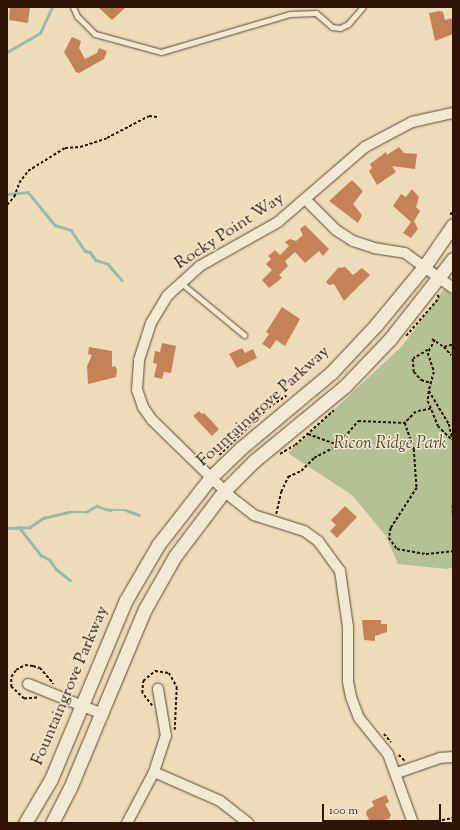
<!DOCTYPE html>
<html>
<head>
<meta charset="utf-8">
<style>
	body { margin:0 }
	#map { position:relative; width:460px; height:830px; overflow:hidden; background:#eddbb9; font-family:"Sorts Mill Goudy",serif }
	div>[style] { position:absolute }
	.green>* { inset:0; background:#b3c193 }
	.stream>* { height:2.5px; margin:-1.25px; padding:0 1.25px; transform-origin:1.25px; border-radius:1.25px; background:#99bbad }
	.building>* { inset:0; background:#c58256 }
	.path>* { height:1.5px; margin-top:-0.75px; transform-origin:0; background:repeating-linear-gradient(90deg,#2f1406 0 3px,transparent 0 5px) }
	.roads { filter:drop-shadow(0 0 1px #5e4633) drop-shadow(0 0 1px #5e4633) }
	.lane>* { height:5px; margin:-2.5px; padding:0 2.5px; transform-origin:2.5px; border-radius:2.5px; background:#f3e8d2 }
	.street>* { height:10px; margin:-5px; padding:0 5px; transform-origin:5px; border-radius:5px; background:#f3e8d2 }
	.secondary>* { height:13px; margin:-6.5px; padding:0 6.5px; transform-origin:6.5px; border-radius:6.5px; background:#f3e8d2 }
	span { translate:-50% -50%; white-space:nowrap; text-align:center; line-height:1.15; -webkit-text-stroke:3px #f3e8d2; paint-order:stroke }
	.street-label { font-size:17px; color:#2f1406 }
	.park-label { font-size:17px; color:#574830; font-style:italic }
	.frame { position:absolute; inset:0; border:8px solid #2f1406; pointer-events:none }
	.scale { position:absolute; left:322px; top:804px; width:119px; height:18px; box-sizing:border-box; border:2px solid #2f1406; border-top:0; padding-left:5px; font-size:12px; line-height:14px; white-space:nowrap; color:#2f1406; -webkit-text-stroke:3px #f3e8d2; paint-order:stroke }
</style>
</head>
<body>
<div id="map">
	<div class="green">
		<div style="clip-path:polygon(444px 289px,453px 296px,453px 567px,447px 569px,398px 564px,386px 536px,352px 495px,288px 453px,402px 346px)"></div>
	</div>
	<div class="stream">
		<div style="left:7px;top:52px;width:38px;rotate:-30deg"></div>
		<div style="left:40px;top:33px;width:29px;rotate:-65deg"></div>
		<div style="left:7px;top:194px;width:21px;rotate:-5deg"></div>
		<div style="left:28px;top:192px;width:43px;rotate:50.7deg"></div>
		<div style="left:55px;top:225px;width:17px;rotate:17deg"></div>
		<div style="left:71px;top:230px;width:25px;rotate:56deg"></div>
		<div style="left:85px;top:251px;width:5px;rotate:11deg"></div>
		<div style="left:90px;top:252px;width:10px;rotate:53deg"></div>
		<div style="left:96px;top:260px;width:13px;rotate:18deg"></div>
		<div style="left:108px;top:264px;width:21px;rotate:49deg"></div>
		<div style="left:19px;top:527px;width:36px;rotate:52deg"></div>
		<div style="left:41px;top:555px;width:10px;rotate:29deg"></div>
		<div style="left:50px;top:560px;width:11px;rotate:56deg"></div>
		<div style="left:56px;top:569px;width:18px;rotate:38deg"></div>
		<div style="left:7px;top:528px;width:23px;rotate:-2deg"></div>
		<div style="left:30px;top:527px;width:16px;rotate:-35deg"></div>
		<div style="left:43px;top:518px;width:27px;rotate:-13deg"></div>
		<div style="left:69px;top:512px;width:17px"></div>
		<div style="left:86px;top:512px;width:12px;rotate:-31deg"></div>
		<div style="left:96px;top:506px;width:15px;rotate:16deg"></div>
		<div style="left:110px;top:510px;width:16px"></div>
		<div style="left:126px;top:510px;width:14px;rotate:21deg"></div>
	</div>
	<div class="building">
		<div style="clip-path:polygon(10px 7px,30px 7px,28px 23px,9px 20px)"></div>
		<div style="clip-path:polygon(98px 7px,126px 7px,112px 20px)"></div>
		<div style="clip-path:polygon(440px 11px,443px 12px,445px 20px,453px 18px,453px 34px,435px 41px,429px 13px)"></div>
		<div style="clip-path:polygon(72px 37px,81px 41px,79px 48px,85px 59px,97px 53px,99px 48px,107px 51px,104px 59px,79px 73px,76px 72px,64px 52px)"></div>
		<div style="clip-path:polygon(399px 147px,404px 153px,417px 154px,415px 169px,392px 166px,396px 172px,377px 185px,369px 171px,372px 168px,370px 164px,386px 152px,387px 155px)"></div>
		<div style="clip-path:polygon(352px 180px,363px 191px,353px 204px,362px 215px,358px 223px,329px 201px)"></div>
		<div style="clip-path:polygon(412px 189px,419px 197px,416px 207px,420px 211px,414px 221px,418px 229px,411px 238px,403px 233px,411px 222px,393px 206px,401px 194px,406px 197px)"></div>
		<div style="clip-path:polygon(305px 225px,329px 249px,323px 256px,319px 251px,305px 263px,295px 252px,285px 261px,288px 266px,279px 275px,282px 278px,269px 288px,262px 280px,272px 270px,266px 264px,271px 259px,268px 256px,275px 250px,280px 255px,289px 246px,285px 242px,290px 239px,296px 241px,303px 235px,300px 229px)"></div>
		<div style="clip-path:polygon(345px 267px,353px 275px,362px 268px,370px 275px,344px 301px,334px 284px,329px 285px,326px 282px,338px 268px)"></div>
		<div style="clip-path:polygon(282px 307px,300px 319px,285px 346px,276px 340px,270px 349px,262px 344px,269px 334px,266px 332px)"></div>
		<div style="clip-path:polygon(162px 343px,176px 346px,171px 373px,164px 372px,162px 379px,154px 377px,157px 364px,153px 363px,155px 351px,160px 352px)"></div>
		<div style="clip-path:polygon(89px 347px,112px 351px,112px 367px,115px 366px,117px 370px,116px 377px,88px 384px,87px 366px,92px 355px,88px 354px)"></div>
		<div style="clip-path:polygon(242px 348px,245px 353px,253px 349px,257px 358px,237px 368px,229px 354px)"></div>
		<div style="clip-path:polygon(199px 411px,202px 414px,204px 413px,219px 429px,212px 436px,193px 416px)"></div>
		<div style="clip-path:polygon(345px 506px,357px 517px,337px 538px,330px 531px,336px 525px,331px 520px)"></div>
		<div style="clip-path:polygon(362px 620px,381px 620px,381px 624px,387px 624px,387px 632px,375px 636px,375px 641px,364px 640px)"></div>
		<div style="clip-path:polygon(386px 795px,389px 802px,385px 804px,391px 815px,389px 819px,371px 823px,366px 814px,367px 810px,374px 806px,372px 801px)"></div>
	</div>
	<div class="path">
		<div style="left:7px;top:205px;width:11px;rotate:-49deg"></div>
		<div style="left:14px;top:197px;width:15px;rotate:-70deg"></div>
		<div style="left:19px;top:183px;width:15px;rotate:-53deg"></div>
		<div style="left:28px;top:171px;width:44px;rotate:-31.9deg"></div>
		<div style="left:65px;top:148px;width:15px;rotate:-4deg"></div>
		<div style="left:80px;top:147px;width:28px;rotate:-18deg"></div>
		<div style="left:107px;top:138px;width:47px;rotate:-27.6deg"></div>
		<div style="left:149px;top:116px;width:8px;rotate:7deg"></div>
		<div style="left:450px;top:215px;width:5px;rotate:-53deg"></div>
		<div style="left:406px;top:336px;width:50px;rotate:-49deg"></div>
		<div style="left:439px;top:298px;width:4px;rotate:-124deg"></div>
		<div style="left:432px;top:339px;width:14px;rotate:34deg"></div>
		<div style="left:444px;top:347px;width:9px;rotate:-18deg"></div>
		<div style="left:435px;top:340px;width:15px;rotate:118deg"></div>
		<div style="left:428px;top:353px;width:20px;rotate:72deg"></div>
		<div style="left:434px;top:372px;width:20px;rotate:105deg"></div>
		<div style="left:429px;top:391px;width:39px;rotate:59deg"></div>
		<div style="left:449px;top:424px;width:17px;rotate:77deg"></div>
		<div style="left:453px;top:346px;width:10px;rotate:90deg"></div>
		<div style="left:444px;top:347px;width:11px;rotate:49deg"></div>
		<div style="left:428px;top:350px;width:17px;rotate:149deg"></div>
		<div style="left:413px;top:359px;width:13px;rotate:86deg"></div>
		<div style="left:414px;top:372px;width:11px;rotate:49deg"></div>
		<div style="left:421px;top:380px;width:10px;rotate:17deg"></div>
		<div style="left:429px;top:391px;width:10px;rotate:96deg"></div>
		<div style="left:428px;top:401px;width:27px;rotate:68deg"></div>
		<div style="left:438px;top:426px;width:18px;rotate:45deg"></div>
		<div style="left:431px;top:409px;width:15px;rotate:169deg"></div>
		<div style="left:416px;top:412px;width:16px;rotate:135deg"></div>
		<div style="left:405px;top:423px;width:28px;rotate:71deg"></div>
		<div style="left:414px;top:449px;width:39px;rotate:86deg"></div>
		<div style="left:417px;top:488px;width:48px;rotate:123deg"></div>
		<div style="left:391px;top:528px;width:10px;rotate:101deg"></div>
		<div style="left:389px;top:538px;width:14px;rotate:54deg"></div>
		<div style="left:397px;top:549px;width:29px;rotate:10deg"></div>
		<div style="left:426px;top:554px;width:27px;rotate:-6deg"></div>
		<div style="left:308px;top:434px;width:32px;rotate:20deg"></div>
		<div style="left:280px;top:454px;width:17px;rotate:-31deg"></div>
		<div style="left:295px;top:445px;width:52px;rotate:-41.9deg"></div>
		<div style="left:219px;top:455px;width:68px;rotate:-43.8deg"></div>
		<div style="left:268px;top:408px;width:22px;rotate:-34deg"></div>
		<div style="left:453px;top:505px;width:11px;rotate:90deg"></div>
		<div style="left:276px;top:514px;width:23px;rotate:-77deg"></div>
		<div style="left:281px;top:492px;width:17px;rotate:-65deg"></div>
		<div style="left:288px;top:477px;width:14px;rotate:-25deg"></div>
		<div style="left:301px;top:471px;width:18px;rotate:-45deg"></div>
		<div style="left:314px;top:458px;width:27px;rotate:-28deg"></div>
		<div style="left:338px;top:445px;width:31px;rotate:-50deg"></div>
		<div style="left:358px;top:421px;width:47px;rotate:2.4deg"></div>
		<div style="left:37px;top:698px;width:13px;rotate:176deg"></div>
		<div style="left:24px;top:699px;width:18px;rotate:-137deg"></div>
		<div style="left:11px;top:687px;width:10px;rotate:-90deg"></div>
		<div style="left:11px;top:677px;width:9px;rotate:-54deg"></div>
		<div style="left:16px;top:670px;width:10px;rotate:-29deg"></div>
		<div style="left:25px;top:665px;width:8px;rotate:7deg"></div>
		<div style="left:33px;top:666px;width:7px;rotate:16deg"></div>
		<div style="left:40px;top:668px;width:21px;rotate:49deg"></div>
		<div style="left:152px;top:706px;width:16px;rotate:-128deg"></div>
		<div style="left:142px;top:693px;width:12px;rotate:-85deg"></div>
		<div style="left:143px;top:681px;width:16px;rotate:-40deg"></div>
		<div style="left:155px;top:671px;width:14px;rotate:8deg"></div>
		<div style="left:169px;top:673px;width:16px;rotate:60deg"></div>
		<div style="left:177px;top:687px;width:43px;rotate:92.7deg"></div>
		<div style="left:384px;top:734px;width:11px;rotate:49deg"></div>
		<div style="left:399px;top:755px;width:8px;rotate:45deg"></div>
		<div style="left:427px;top:823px;width:26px;rotate:-11deg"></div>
	</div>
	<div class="roads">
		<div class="lane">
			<div style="left:73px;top:7px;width:10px;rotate:66deg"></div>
			<div style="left:77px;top:16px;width:25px;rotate:45deg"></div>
			<div style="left:95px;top:34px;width:68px;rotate:15.3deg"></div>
			<div style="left:161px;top:52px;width:134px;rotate:-16.4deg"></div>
			<div style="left:290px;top:14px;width:26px;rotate:-2deg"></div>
			<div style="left:316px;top:13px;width:21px;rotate:41deg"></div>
			<div style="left:332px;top:27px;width:8px;rotate:7deg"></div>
			<div style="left:340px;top:28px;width:9px;rotate:-27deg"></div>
			<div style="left:348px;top:24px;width:23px;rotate:-49deg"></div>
			<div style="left:181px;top:283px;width:82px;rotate:39.5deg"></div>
		</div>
		<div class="street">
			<div style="left:306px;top:200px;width:42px;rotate:45deg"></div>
			<div style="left:336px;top:230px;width:20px;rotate:33deg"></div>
			<div style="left:353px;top:241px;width:22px;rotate:18deg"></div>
			<div style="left:374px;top:248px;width:31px;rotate:9deg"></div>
			<div style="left:405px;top:253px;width:59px;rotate:36.1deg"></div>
			<div style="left:28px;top:684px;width:78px;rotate:21.9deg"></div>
			<div style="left:154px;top:772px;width:72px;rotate:23.7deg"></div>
			<div style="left:220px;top:801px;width:36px;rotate:38deg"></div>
			<div style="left:397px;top:773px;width:46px;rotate:-19.2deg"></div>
			<div style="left:440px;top:758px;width:13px;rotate:-4deg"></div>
			<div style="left:127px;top:823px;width:58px;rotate:-62.1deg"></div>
			<div style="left:154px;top:772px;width:38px;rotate:-72deg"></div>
			<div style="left:166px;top:736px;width:48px;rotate:-99.7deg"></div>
			<div style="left:413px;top:823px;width:73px;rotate:-109.9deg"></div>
			<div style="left:388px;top:754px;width:46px;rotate:-128.9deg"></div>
			<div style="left:359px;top:718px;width:22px;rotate:-111deg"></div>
			<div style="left:351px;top:697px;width:15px;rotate:-101deg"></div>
			<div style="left:348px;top:682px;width:55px;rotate:-90deg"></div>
			<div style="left:348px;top:627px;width:57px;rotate:-98.1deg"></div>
			<div style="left:340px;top:571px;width:37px;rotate:-126deg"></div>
			<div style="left:318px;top:541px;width:17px;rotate:-144deg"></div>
			<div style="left:304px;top:531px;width:52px;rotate:-162.3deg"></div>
			<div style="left:254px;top:515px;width:29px;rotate:-142deg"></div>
			<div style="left:231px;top:497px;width:110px;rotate:-135.7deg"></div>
			<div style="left:152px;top:420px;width:16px;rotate:-125deg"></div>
			<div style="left:143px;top:407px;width:18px;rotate:-109deg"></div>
			<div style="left:137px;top:390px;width:30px;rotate:-86deg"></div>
			<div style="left:139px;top:360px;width:39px;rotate:-72deg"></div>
			<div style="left:151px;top:323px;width:31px;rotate:-59deg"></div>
			<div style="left:167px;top:296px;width:45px;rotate:-42.3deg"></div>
			<div style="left:200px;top:266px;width:90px;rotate:-29.4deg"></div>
			<div style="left:278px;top:222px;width:115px;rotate:-40.8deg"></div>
			<div style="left:365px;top:147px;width:53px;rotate:-28deg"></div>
			<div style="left:412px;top:122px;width:42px;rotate:-12.4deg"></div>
		</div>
		<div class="secondary">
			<div style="left:25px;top:823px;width:51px;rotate:-59.4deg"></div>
			<div style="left:51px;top:779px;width:194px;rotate:-67.3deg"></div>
			<div style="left:126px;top:600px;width:64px;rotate:-59.8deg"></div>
			<div style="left:158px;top:545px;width:86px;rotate:-52.1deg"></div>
			<div style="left:211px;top:477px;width:42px;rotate:-44deg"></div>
			<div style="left:241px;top:448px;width:117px;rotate:-39.8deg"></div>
			<div style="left:331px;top:373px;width:66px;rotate:-46.8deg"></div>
			<div style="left:376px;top:325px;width:75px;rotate:-50.4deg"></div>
			<div style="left:424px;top:267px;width:51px;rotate:-55.4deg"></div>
			<div style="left:52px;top:823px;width:39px;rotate:-63deg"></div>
			<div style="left:70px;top:788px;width:194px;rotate:-67.3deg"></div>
			<div style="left:145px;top:609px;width:61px;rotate:-60.5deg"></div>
			<div style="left:175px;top:556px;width:83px;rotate:-52.9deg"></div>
			<div style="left:225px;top:490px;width:41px;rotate:-45deg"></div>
			<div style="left:254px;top:461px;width:118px;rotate:-39.5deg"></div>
			<div style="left:345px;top:386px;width:65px;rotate:-46.2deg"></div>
			<div style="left:390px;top:339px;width:102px;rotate:-51.8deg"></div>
		</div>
	</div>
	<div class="street-label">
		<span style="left:230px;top:232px;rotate:-33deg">Rocky Point Way</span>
		<span style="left:264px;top:407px;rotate:-42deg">Fountaingrove Parkway</span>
		<span style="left:71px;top:686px;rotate:-67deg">Fountaingrove Parkway</span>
	</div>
	<div class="park-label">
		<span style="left:390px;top:445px">Ricon Ridge Park</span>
	</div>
	<div class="frame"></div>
	<div class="scale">100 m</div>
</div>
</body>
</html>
